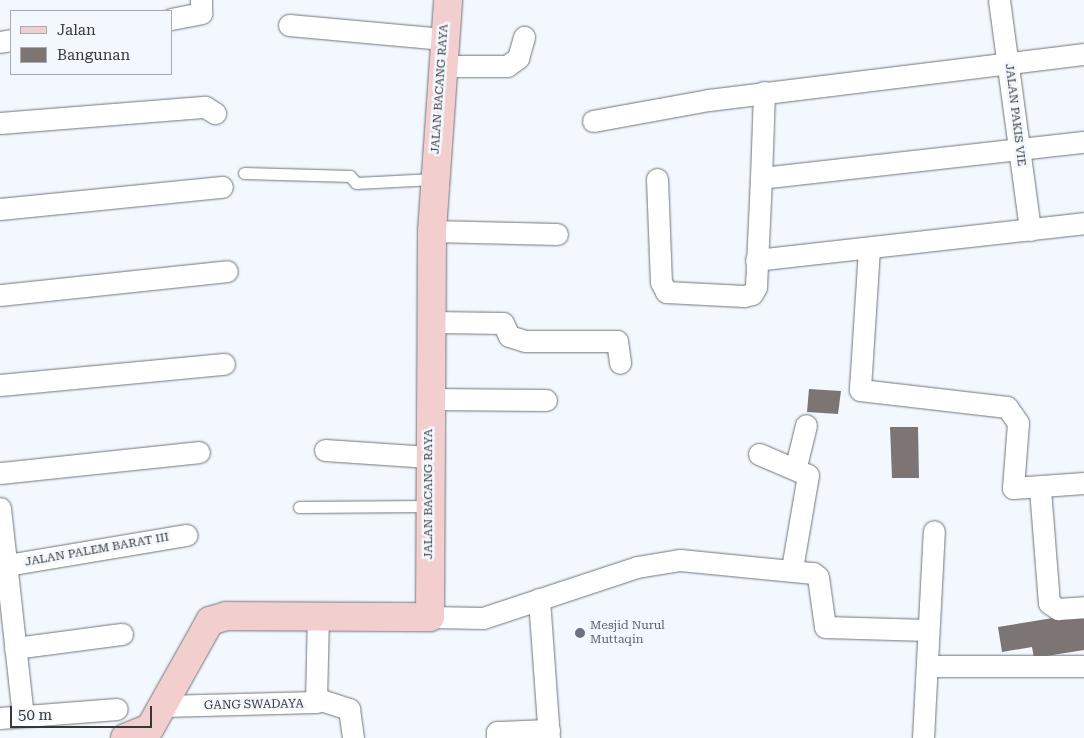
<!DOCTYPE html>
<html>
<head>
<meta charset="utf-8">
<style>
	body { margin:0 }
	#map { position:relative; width:1084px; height:738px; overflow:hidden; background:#f3f8fe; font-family:"Roboto Serif",serif }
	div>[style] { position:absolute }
	.building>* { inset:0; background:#7c7573 }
	.roads { filter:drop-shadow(0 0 1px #707579) drop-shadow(0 0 1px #707579) }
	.lane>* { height:11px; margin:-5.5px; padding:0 5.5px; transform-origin:5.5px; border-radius:5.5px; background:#fff }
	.street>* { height:21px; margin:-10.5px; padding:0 10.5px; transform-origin:10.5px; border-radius:10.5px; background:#fff }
	.secondary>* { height:28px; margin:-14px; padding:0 14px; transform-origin:14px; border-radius:14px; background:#f2cece }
	.dots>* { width:14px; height:14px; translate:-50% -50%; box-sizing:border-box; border:2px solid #f3f8fe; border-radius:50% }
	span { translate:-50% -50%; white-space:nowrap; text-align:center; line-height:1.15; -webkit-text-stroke:5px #f3f8fe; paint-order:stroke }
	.street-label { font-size:12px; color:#353739 }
	.worship-label { font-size:12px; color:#5b616d }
	.left { translate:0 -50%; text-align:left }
	.legend { position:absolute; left:10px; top:10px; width:162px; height:65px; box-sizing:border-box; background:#f3f8fe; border:1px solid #a7abaf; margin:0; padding:6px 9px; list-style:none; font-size:15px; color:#353739 }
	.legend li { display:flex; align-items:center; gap:10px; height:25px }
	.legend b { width:25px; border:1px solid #a7abaf }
	.scale { position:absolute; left:10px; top:706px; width:142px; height:22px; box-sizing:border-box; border:2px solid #353739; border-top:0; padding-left:6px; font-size:15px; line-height:18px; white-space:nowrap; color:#353739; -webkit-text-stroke:4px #f3f8fe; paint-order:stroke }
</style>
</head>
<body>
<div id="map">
	<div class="building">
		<div style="clip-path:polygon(809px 389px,841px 391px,838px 414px,807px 412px)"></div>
		<div style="clip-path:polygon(890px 427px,918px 427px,919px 478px,892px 478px)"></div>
		<div style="clip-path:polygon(1084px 613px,1084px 650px,1034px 658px,1032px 647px,1002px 652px,998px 627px)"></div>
	</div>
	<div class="roads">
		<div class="lane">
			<div style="left:244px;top:173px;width:106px;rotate:1.6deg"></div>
			<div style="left:350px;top:176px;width:9px;rotate:49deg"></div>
			<div style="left:356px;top:183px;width:78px;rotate:-2.9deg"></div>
			<div style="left:299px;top:507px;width:129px;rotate:-0.4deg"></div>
		</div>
		<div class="street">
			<div style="left:999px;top:0;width:232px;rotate:82.3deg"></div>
			<div style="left:171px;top:19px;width:31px;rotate:-11deg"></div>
			<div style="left:201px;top:13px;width:13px;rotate:-90deg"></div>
			<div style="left:289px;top:25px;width:155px;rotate:5.2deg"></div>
			<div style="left:0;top:42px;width:11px;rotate:-10deg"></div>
			<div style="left:441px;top:66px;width:66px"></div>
			<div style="left:507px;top:66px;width:14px;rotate:-36deg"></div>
			<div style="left:518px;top:58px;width:22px;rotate:-74deg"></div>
			<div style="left:764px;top:92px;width:86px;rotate:92deg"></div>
			<div style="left:761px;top:178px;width:325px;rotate:-6.4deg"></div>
			<div style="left:593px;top:121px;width:118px;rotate:-10.3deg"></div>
			<div style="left:709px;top:100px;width:378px;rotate:-7deg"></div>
			<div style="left:0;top:123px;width:206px;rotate:-4.5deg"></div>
			<div style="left:205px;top:107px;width:12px;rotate:31deg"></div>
			<div style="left:657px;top:179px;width:103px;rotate:87.8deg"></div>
			<div style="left:661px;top:282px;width:11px;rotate:63deg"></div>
			<div style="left:666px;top:292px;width:78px;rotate:2.9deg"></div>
			<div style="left:744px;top:296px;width:8px;rotate:-14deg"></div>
			<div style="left:752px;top:294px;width:8px;rotate:-60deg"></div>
			<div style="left:756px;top:287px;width:109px;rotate:-87.4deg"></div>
			<div style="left:0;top:209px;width:223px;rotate:-5.7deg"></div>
			<div style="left:432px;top:231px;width:125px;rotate:1.4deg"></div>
			<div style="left:869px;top:249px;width:141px;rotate:93.7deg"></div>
			<div style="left:860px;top:390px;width:148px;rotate:6.6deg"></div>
			<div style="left:1007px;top:407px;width:19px;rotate:55deg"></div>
			<div style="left:1018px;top:423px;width:65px;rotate:94.4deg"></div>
			<div style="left:1013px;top:488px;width:71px;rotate:-4deg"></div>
			<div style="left:756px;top:260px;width:330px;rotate:-6.4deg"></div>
			<div style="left:0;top:295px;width:228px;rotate:-6deg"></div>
			<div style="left:433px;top:322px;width:70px;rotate:0.8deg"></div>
			<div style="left:503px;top:323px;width:14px;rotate:65deg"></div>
			<div style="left:509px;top:336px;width:17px;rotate:17deg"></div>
			<div style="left:525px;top:341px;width:92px"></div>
			<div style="left:617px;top:341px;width:22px;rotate:82deg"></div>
			<div style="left:0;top:385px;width:225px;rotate:-5.4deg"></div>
			<div style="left:430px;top:399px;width:116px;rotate:0.5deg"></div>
			<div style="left:325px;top:450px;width:104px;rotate:3.9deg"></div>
			<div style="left:759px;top:454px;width:53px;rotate:23.2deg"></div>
			<div style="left:808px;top:475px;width:95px;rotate:99.7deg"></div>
			<div style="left:796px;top:466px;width:42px;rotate:-76.3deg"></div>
			<div style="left:0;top:473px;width:200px;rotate:-6deg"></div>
			<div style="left:1040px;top:489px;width:114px;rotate:85.5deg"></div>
			<div style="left:1049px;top:603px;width:11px;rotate:34deg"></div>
			<div style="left:1058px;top:609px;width:26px;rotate:-4deg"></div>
			<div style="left:0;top:508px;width:209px;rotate:83.7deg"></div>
			<div style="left:7px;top:565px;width:182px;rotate:-9.5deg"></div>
			<div style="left:539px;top:599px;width:139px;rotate:85.9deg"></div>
			<div style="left:430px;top:617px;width:53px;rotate:1.1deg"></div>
			<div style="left:483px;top:618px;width:162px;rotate:-18.3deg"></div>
			<div style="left:637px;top:567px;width:44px;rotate:-9.2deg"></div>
			<div style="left:680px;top:560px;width:134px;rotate:5.6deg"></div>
			<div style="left:813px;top:573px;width:6px;rotate:39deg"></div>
			<div style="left:818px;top:577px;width:50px;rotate:82deg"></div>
			<div style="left:825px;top:627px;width:102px;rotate:1.7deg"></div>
			<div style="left:15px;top:648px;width:108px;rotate:-7.5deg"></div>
			<div style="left:929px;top:666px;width:155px"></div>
			<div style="left:318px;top:699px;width:33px;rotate:18deg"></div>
			<div style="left:349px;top:709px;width:29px;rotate:82deg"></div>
			<div style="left:163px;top:706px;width:153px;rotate:-1.5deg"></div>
			<div style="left:316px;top:702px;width:87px;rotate:-88.7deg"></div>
			<div style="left:0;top:718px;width:117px;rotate:-4.4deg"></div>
			<div style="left:497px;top:738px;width:6px;rotate:-90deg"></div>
			<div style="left:497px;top:732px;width:52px;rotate:-2.2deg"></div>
			<div style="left:923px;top:738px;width:207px;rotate:-87deg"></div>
		</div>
		<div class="secondary">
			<div style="left:125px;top:738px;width:27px;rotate:-22deg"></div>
			<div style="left:150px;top:728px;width:123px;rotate:-60.7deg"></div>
			<div style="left:210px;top:621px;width:17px;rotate:-17deg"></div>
			<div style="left:226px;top:616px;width:204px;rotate:0.3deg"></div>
			<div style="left:430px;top:617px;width:386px;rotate:-89.7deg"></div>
			<div style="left:432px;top:231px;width:232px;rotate:-86deg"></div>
		</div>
	</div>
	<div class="dots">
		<div style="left:580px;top:633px;background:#6b7280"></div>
	</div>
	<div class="street-label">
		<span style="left:440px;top:89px;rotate:-86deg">JALAN BACANG RAYA</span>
		<span style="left:1015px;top:115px;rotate:83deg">JALAN PAKIS VIE</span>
		<span style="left:429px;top:494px;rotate:-90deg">JALAN BACANG RAYA</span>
		<span style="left:97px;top:550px;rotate:-10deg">JALAN PALEM BARAT III</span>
		<span style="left:254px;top:705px;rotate:-1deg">GANG SWADAYA</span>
	</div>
	<div class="worship-label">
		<span class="left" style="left:590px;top:633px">Mesjid Nurul<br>Muttaqin</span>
	</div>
	<ul class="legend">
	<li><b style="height:6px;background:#f2cece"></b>Jalan</li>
	<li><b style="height:14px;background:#7c7573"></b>Bangunan</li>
	</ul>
	<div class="scale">50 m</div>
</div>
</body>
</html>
